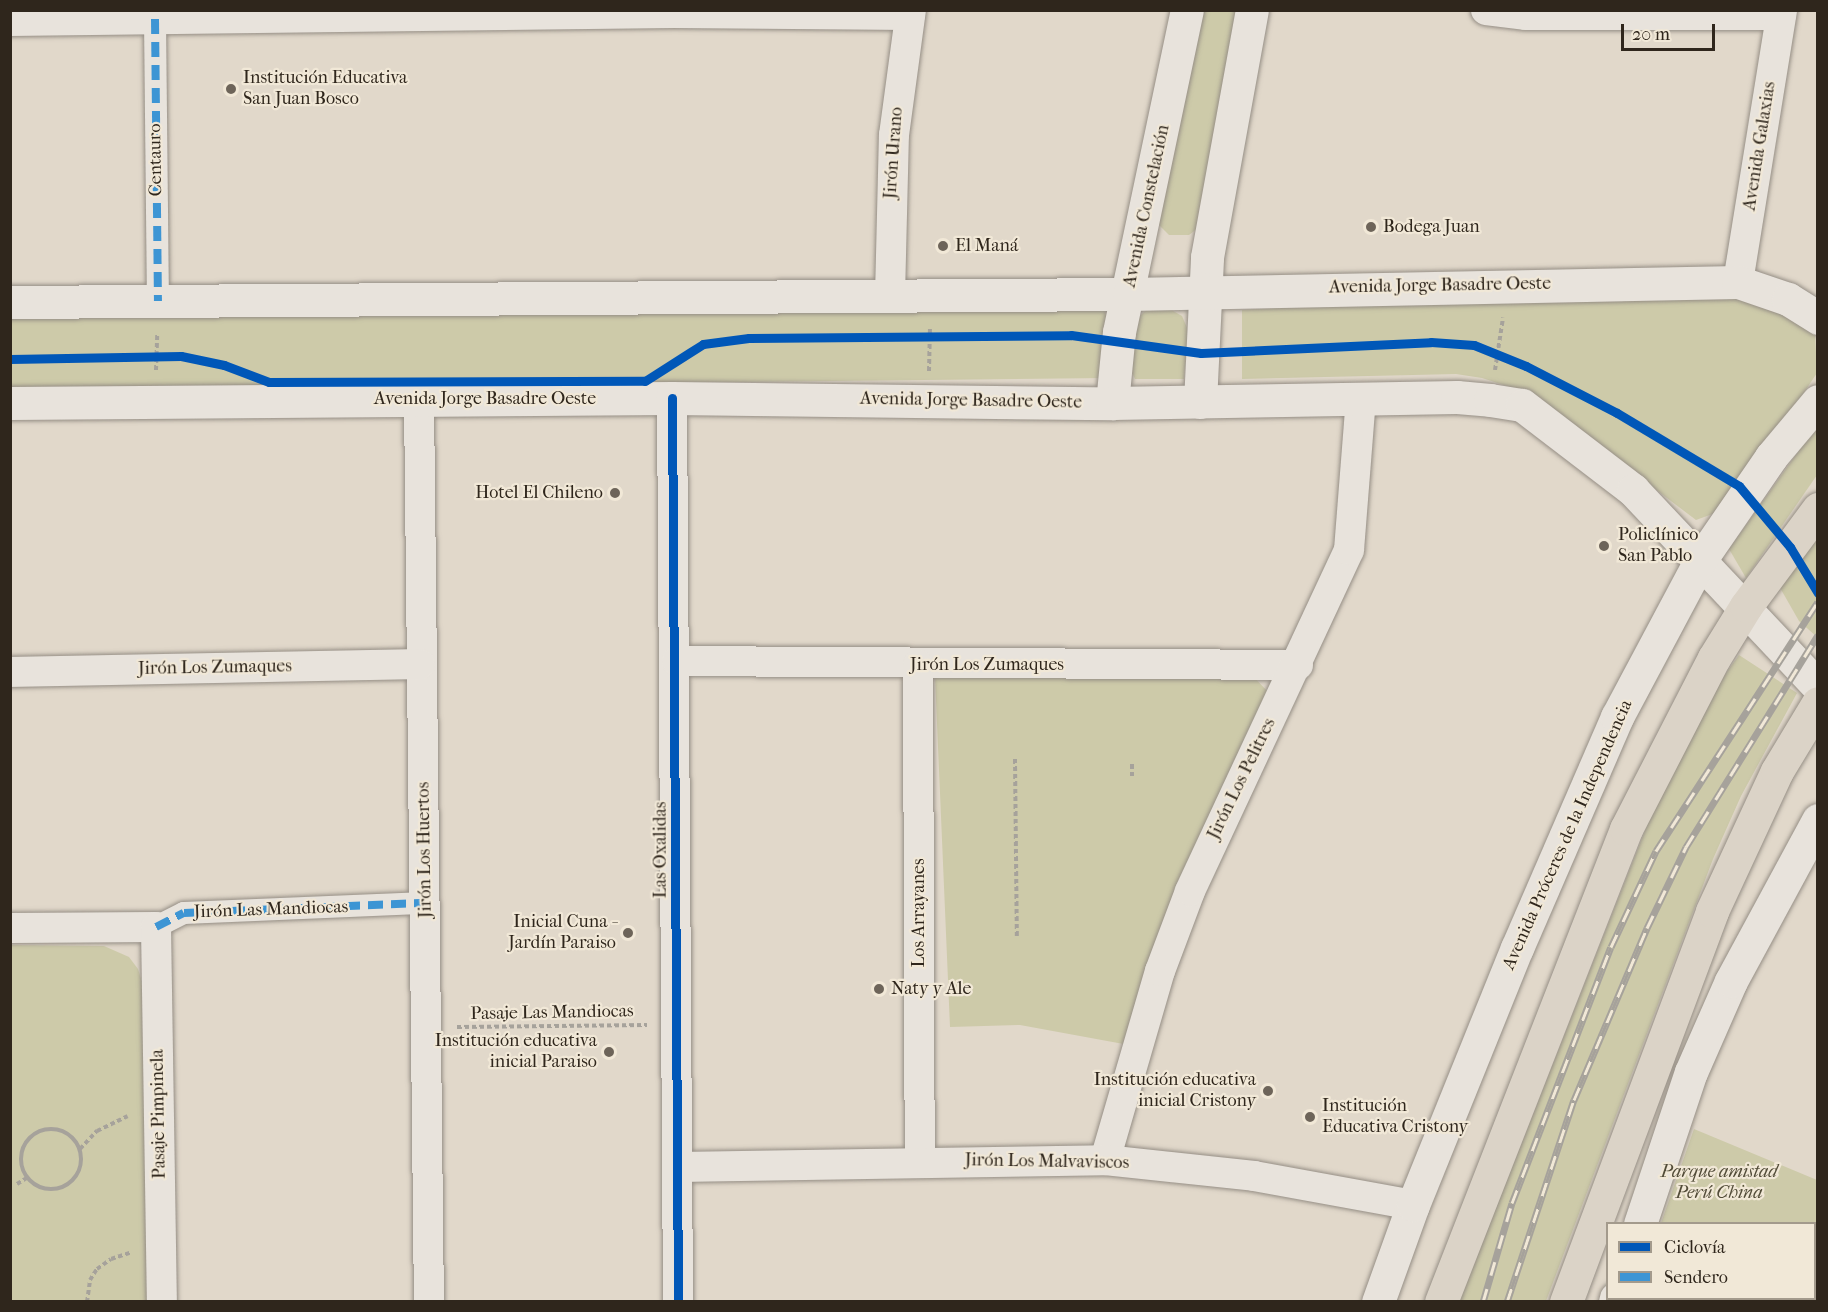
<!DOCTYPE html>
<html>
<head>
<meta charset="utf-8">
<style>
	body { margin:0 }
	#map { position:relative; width:1828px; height:1312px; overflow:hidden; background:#e1d8ca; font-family:"IM FELL French Canon",serif }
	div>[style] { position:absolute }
	.green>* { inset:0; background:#cdcaa9 }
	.path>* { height:4px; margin-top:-2px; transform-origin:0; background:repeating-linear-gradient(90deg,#a6a29b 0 4.5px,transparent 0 7.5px) }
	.path>.ring { margin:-2px; padding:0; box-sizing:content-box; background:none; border:4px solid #a6a29b; border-radius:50% }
	.roads { filter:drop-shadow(0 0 2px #958e85) drop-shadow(0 0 2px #958e85) }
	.pedestrian>* { height:22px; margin:-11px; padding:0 11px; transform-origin:11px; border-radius:11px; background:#e8e3dc }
	.minor>* { height:30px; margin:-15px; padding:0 15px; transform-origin:15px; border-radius:15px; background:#e8e3dc }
	.tertiary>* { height:33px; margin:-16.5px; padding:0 16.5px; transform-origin:16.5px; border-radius:16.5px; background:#e8e3dc }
	.secondary>* { height:33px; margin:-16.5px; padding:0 16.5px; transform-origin:16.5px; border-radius:16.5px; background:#e8e3dc }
	.primary>* { height:33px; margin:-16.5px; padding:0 16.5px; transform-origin:16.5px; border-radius:16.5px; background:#dbd3c7 }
	.rail>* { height:7px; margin-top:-3.5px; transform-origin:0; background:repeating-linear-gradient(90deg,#f1e8d7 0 14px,#a6a29b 0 28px); box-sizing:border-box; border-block:2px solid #a6a29b }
	.quiet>* { height:8px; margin-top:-4px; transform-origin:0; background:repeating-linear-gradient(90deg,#3d95d4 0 15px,transparent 0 23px) }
	.cycleway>* { height:9px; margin:-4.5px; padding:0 4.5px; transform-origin:4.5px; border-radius:4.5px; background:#0057b8 }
	.dots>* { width:16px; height:16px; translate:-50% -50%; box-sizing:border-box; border:3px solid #f1e8d7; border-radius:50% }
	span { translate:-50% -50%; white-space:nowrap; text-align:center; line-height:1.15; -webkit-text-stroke:4.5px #f1e8d7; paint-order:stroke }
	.poi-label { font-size:18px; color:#2f261c }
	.left { translate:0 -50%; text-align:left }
	.right { translate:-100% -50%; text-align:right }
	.street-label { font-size:18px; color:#2f261c }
	.park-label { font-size:18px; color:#524c38; font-style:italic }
	.frame { position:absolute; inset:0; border:12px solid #2f261c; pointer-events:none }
	.legend { position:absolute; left:1606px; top:1222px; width:210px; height:78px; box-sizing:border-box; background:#f1e8d7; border:2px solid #a39a8c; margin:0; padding:8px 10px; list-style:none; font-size:18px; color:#2f261c }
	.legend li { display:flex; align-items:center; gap:12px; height:30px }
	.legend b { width:30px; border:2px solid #a39a8c }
	.scale { position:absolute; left:1621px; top:24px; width:94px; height:27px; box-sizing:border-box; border:3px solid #2f261c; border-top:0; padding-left:8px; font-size:18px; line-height:21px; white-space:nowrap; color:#2f261c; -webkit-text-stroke:4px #f1e8d7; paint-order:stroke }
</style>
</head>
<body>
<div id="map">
	<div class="green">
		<div style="clip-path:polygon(1200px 11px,1243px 11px,1202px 225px,1189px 235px,1169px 235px,1157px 223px)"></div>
		<div style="clip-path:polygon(1742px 291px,1815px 332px,1817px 373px,1726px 509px,1696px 520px,1559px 416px,1516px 389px,1482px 378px,1456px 374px,1242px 379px,1242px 310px,1461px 296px)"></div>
		<div style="clip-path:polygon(1103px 307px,1109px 324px,1105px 378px,11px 390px,10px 316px)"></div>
		<div style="clip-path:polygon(1168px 308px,1182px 316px,1188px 330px,1184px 379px,1135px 379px,1128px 364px,1131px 325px,1145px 311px)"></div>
		<div style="clip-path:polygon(1817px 425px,1817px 475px,1746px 578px,1729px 549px)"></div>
		<div style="clip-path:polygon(1817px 531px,1817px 637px,1799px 621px,1779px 586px)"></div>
		<div style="clip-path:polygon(1739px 655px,1797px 693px,1741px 796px,1713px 859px,1546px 1301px,1459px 1302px,1667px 775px,1710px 695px)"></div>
		<div style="clip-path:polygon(1249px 672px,1269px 693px,1129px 1045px,1020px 1025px,950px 1027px,935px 676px)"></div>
		<div style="clip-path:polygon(11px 945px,104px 946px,129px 957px,138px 969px,144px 988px,148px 1301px,11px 1302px)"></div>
		<div style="clip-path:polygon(1694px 1129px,1817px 1180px,1817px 1301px,1634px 1301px,1814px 1298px,1814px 1224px,1661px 1223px)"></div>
	</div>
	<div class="path">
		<div style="left:156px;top:370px;width:37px;rotate:-88deg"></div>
		<div style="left:1495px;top:370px;width:53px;rotate:-81.3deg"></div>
		<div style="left:929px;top:371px;width:44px;rotate:-88.7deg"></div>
		<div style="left:1015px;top:759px;width:177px;rotate:89.4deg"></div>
		<div style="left:1132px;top:776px;width:15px;rotate:-90deg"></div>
		<div style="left:457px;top:1027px;width:190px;rotate:-0.6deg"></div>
		<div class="ring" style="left:21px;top:1129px;width:56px;height:56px"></div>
		<div style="left:80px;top:1149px;width:25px;rotate:-47deg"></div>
		<div style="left:97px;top:1131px;width:34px;rotate:-26deg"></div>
		<div style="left:17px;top:1184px;width:13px;rotate:-32deg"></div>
		<div style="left:87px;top:1302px;width:22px;rotate:-82deg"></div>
		<div style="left:90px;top:1280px;width:13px;rotate:-58deg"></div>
		<div style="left:97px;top:1269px;width:17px;rotate:-36deg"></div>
		<div style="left:111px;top:1259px;width:22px;rotate:-18deg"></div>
	</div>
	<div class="roads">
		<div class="pedestrian">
			<div style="left:155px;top:19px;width:282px;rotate:89.4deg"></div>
			<div style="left:156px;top:927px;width:31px;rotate:-27deg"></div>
			<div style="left:184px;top:913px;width:242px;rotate:-2.4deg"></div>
		</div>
		<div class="minor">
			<div style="left:1486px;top:10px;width:39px;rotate:7deg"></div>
			<div style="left:1525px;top:15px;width:256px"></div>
			<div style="left:10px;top:21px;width:664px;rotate:-0.69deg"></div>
			<div style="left:674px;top:13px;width:236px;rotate:0.5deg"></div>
			<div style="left:1738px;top:282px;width:276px;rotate:-80.8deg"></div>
			<div style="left:890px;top:296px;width:161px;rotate:-88.6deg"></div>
			<div style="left:894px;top:135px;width:126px;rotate:-82.3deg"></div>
			<div style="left:672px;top:398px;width:904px;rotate:89.62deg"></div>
			<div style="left:419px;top:399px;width:903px;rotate:89.37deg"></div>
			<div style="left:677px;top:661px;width:621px;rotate:0.37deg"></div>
			<div style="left:918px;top:665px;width:496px;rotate:89.8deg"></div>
			<div style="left:10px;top:672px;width:410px;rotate:-1.1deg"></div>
			<div style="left:10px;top:928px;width:146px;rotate:-0.4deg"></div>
			<div style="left:156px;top:927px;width:375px;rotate:89.1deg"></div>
			<div style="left:1105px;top:1160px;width:197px;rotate:-73.8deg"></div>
			<div style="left:1160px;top:971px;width:85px;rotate:-69.4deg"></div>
			<div style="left:1190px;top:891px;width:376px;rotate:-65deg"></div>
			<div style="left:1349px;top:550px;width:151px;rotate:-85.5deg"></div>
			<div style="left:678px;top:1167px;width:427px;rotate:-0.9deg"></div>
			<div style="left:1105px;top:1160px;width:150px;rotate:6.1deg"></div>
			<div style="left:1254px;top:1176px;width:162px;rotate:10.3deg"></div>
		</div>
		<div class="tertiary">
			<div style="left:1200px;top:402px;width:145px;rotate:-87.2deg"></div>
			<div style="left:1207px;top:257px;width:251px;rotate:-79.7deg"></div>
			<div style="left:1112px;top:403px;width:71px;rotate:-84.4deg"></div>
			<div style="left:1119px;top:332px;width:329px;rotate:-78.1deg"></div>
		</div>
		<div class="secondary">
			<div style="left:10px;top:302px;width:1119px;rotate:-0.41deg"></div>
			<div style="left:1129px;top:294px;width:609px;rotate:-1.13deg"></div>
			<div style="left:1738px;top:282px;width:53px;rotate:18.8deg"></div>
			<div style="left:1788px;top:299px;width:36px;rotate:32deg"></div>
			<div style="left:10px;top:403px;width:662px;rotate:-0.43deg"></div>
			<div style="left:672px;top:398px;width:440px;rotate:0.7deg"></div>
			<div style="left:1112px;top:403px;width:345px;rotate:-1deg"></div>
			<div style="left:1457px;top:397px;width:33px;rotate:5deg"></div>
			<div style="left:1490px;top:400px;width:32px;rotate:9deg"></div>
			<div style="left:1522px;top:405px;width:140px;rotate:37.4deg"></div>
			<div style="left:1633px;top:490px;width:270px;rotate:46.7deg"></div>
			<div style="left:1640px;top:1224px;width:160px;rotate:-71.5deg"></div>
			<div style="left:1691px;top:1072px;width:99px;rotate:-66.3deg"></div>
			<div style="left:1731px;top:981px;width:183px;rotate:-61.6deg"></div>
			<div style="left:1378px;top:1302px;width:103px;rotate:-70.2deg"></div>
			<div style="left:1413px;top:1205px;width:277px;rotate:-68deg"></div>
			<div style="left:1517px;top:948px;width:252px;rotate:-66.6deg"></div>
			<div style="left:1617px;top:717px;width:179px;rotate:-62deg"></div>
			<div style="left:1701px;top:559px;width:124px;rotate:-55.5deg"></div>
			<div style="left:1771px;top:457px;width:73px;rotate:-50deg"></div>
			<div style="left:1615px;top:1302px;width:4px;rotate:-76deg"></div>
		</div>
		<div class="primary">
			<div style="left:1441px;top:1302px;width:508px;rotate:-68.64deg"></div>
			<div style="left:1626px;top:829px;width:192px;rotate:-62.8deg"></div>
			<div style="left:1714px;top:658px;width:61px;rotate:-58.4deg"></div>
			<div style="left:1746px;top:606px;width:121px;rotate:-53.4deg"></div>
			<div style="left:1566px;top:1302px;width:417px;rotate:-69.5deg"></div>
			<div style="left:1712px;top:911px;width:154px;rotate:-65.1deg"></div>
			<div style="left:1777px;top:771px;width:79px;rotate:-58.9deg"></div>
		</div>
	</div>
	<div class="rail">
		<div style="left:1483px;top:1302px;width:103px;rotate:-73.7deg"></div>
		<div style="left:1512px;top:1203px;width:274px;rotate:-68.9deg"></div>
		<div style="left:1611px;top:947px;width:106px;rotate:-64.9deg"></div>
		<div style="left:1656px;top:851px;width:297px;rotate:-57deg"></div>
		<div style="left:1507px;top:1302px;width:213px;rotate:-71.7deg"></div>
		<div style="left:1574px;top:1100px;width:187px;rotate:-67deg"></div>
		<div style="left:1647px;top:928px;width:90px;rotate:-64.3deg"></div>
		<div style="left:1686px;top:847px;width:250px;rotate:-58.1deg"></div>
	</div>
	<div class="quiet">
		<div style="left:155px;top:19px;width:282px;rotate:89.4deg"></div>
		<div style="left:156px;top:927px;width:31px;rotate:-27deg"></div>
		<div style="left:184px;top:913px;width:242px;rotate:-2.4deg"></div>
	</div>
	<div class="cycleway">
		<div style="left:10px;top:359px;width:171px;rotate:-1deg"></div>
		<div style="left:181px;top:356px;width:44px;rotate:11.8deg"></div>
		<div style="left:224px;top:365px;width:48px;rotate:20.7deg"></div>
		<div style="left:269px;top:382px;width:376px;rotate:-0.2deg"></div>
		<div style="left:645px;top:381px;width:69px;rotate:-32.5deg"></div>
		<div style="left:703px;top:344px;width:46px;rotate:-7.4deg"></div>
		<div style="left:749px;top:338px;width:322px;rotate:-0.5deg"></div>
		<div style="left:1071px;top:335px;width:131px;rotate:7.9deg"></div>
		<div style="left:1201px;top:353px;width:230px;rotate:-2.7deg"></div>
		<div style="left:1431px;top:342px;width:43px;rotate:4deg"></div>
		<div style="left:1474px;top:345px;width:56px;rotate:22deg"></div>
		<div style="left:1526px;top:366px;width:102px;rotate:27.3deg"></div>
		<div style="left:1617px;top:413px;width:142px;rotate:30.9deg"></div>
		<div style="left:1739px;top:486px;width:80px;rotate:50.1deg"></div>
		<div style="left:1790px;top:547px;width:54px;rotate:58.7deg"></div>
		<div style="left:672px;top:398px;width:904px;rotate:89.62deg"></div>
	</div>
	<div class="dots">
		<div style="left:231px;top:89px;background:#6d6459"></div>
		<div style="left:1371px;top:227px;background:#6d6459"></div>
		<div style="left:943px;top:246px;background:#6d6459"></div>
		<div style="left:615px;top:493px;background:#6d6459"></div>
		<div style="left:1604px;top:546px;background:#6d6459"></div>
		<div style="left:628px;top:933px;background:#6d6459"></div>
		<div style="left:879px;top:989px;background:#6d6459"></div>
		<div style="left:609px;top:1052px;background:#6d6459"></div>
		<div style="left:1268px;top:1091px;background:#6d6459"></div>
		<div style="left:1310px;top:1117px;background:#6d6459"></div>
	</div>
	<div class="poi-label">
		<span class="left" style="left:243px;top:89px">Institución Educativa<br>San Juan Bosco</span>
		<span class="left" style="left:1383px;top:227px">Bodega Juan</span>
		<span class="left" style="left:955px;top:246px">El Maná</span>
		<span class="right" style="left:603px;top:493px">Hotel El Chileno</span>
		<span class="left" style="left:1618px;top:546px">Policlínico<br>San Pablo</span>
		<span class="right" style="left:616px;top:933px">Inicial Cuna -<br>Jardín Paraiso</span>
		<span class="left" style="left:891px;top:989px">Naty y Ale</span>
		<span class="right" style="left:597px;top:1052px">Institución educativa<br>inicial Paraiso</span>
		<span class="right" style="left:1256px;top:1091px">Institución educativa<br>inicial Cristony</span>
		<span class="left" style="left:1322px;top:1117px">Institución<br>Educativa Cristony</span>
	</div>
	<div class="street-label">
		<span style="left:1760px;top:146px;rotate:-81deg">Avenida Galaxias</span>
		<span style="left:894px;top:153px;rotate:-86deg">Jirón Urano</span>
		<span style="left:156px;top:160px;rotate:-91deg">Centauro</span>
		<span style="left:1147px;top:206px;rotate:-78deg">Avenida Constelación</span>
		<span style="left:1440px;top:286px;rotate:-1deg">Avenida Jorge Basadre Oeste</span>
		<span style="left:485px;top:399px">Avenida Jorge Basadre Oeste</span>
		<span style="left:971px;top:401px;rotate:1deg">Avenida Jorge Basadre Oeste</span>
		<span style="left:987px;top:665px">Jirón Los Zumaques</span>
		<span style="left:215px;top:668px;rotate:-1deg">Jirón Los Zumaques</span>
		<span style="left:1242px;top:779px;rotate:-64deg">Jirón Los Pelitres</span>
		<span style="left:1568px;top:835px;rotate:-66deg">Avenida Próceres de la Independencia</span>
		<span style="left:425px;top:850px;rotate:-91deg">Jirón Los Huertos</span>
		<span style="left:661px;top:850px;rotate:-90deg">Las Oxalidas</span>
		<span style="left:271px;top:910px;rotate:-2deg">Jirón Las Mandiocas</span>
		<span style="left:919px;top:913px;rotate:-90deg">Los Arrayanes</span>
		<span style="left:552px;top:1013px;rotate:-1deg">Pasaje Las Mandiocas</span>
		<span style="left:159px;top:1114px;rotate:-91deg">Pasaje Pimpinela</span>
		<span style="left:1047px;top:1162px;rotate:1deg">Jirón Los Malvaviscos</span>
	</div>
	<div class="park-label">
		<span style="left:1719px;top:1183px">Parque amistad<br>Perú China</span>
	</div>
	<div class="frame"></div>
	<ul class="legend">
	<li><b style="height:8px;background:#0057b8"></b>Ciclovía</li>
	<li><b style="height:8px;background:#3d95d4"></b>Sendero</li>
	</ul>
	<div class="scale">20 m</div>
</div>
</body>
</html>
